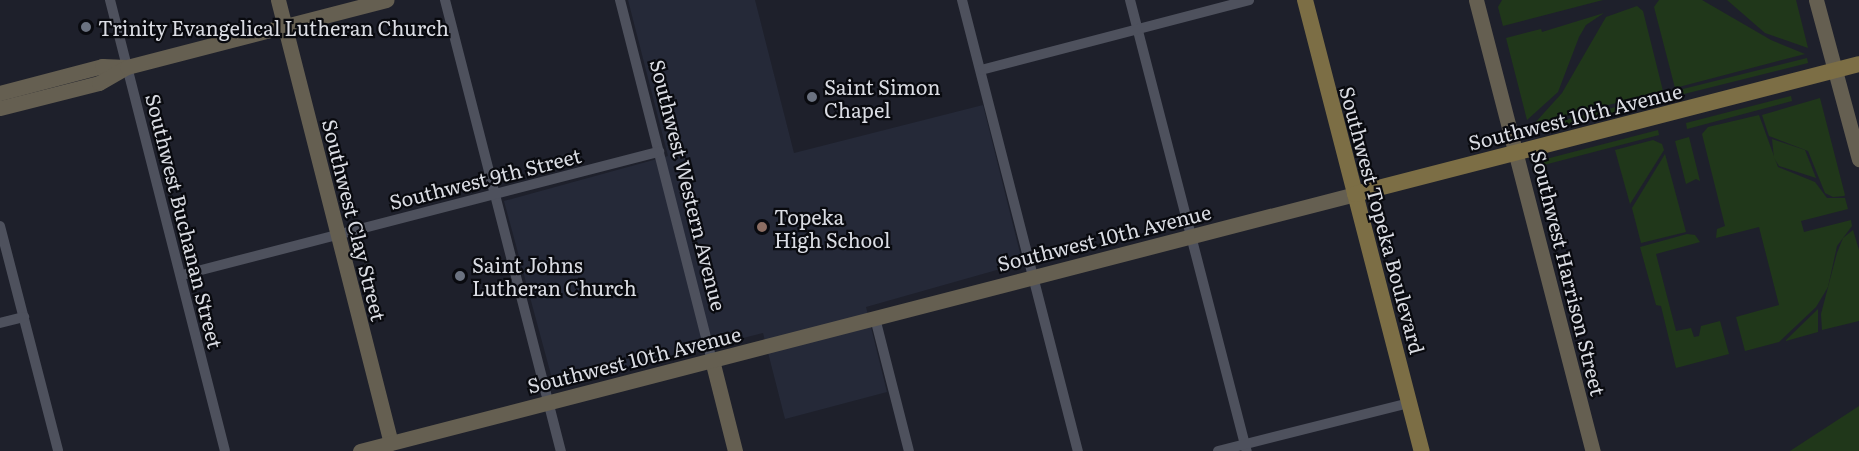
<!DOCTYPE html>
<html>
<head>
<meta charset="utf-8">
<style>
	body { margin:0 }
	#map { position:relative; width:1859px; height:451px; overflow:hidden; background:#1e202b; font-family:Literata,serif }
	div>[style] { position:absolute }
	.built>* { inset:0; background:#252938 }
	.green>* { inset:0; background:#20371a }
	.street>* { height:10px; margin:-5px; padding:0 5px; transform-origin:5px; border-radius:5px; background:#4e515d }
	.secondary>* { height:15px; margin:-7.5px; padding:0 7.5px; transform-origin:7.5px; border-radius:7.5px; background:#655f51 }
	.primary>* { height:16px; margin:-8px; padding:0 8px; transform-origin:8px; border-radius:8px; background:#7c6e45 }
	.dots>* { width:16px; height:16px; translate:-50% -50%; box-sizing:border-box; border:3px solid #090a0f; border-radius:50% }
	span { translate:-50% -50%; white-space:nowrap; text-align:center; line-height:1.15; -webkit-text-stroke:4.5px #090a0f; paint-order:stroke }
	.poi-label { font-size:20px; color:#dadce3 }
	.left { translate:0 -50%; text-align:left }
	.street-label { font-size:20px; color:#dadce3 }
</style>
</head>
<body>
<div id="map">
	<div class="built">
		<div style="clip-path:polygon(628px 0,755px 0,794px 153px,983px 105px,1020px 253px,1018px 264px,866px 307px,887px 392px,785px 419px,763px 333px,554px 386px,504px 201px,668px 156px)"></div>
	</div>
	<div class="green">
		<div style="clip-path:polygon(1502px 0,1603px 0,1503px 26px,1498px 7px)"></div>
		<div style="clip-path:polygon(1659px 0,1702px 0,1771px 40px,1805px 54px,1675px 88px,1654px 7px)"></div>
		<div style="clip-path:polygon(1727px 0,1796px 0,1808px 48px,1765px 33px)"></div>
		<div style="clip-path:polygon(1637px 6px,1643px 11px,1663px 91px,1534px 124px,1562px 93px,1606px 17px)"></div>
		<div style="clip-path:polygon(1604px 13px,1586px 25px,1579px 37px,1558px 92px,1527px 120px,1506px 38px,1541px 29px,1542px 32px)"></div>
		<div style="clip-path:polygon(1807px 58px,1808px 63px,1676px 96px,1675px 91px)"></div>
		<div style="clip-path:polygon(1663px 95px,1664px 100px,1546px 130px,1545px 125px)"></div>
		<div style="clip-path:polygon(1791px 96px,1792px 101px,1687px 129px,1686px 123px)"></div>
		<div style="clip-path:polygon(1820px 98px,1845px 195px,1844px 196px,1833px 197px,1825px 193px,1808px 151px,1769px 136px,1762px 115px)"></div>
		<div style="clip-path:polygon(1759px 115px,1778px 167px,1815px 182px,1827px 198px,1845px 198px,1848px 209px,1801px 221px,1804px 232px,1851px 220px,1852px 226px,1837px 246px,1828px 287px,1816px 307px,1779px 342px,1745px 351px,1736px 317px,1779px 305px,1759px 227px,1716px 238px,1717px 229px,1725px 226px,1702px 134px,1708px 127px)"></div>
		<div style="clip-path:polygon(1658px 130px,1659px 135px,1540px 166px,1538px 161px)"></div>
		<div style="clip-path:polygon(1689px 137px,1700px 181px,1696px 179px,1686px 184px,1675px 141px)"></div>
		<div style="clip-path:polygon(1772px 139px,1805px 150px,1816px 178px,1779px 166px,1774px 158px)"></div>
		<div style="clip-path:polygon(1653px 140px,1662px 144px,1664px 150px,1630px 204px,1615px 150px)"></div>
		<div style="clip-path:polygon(1665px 154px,1686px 232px,1641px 243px,1632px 208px)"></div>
		<div style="clip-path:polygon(1853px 230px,1859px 250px,1859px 321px,1822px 330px,1821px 314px,1837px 253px,1843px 238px)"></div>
		<div style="clip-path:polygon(1687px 234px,1695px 235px,1700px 242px,1656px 254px,1676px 331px,1691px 328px,1694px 337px,1699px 336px,1701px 326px,1720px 321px,1729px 354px,1676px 368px,1661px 306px,1656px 305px,1640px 247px)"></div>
		<div style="clip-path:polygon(1818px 309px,1818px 332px,1786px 341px,1786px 340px)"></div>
		<div style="clip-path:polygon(1859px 406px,1859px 451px,1790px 451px)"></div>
	</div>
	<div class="street">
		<div style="left:110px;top:0;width:465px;rotate:75.7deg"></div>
		<div style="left:445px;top:0;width:466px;rotate:75.6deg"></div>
		<div style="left:620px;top:0;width:372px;rotate:75.7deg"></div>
		<div style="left:962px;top:0;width:466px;rotate:75.6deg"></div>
		<div style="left:1130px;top:0;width:466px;rotate:75.5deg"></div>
		<div style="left:981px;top:70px;width:277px;rotate:-14.6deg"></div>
		<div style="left:0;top:226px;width:232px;rotate:75.5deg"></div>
		<div style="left:182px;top:275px;width:493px;rotate:-14.5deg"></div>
		<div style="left:875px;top:318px;width:137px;rotate:75.7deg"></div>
		<div style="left:0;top:323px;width:25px;rotate:-14deg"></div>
		<div style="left:1218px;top:451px;width:197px;rotate:-14.1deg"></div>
	</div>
	<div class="secondary">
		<div style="left:278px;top:0;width:457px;rotate:75.7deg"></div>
		<div style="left:1476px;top:0;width:466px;rotate:75.5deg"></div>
		<div style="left:1816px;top:0;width:165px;rotate:74.9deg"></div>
		<div style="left:0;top:93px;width:106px;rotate:-14.8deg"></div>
		<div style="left:102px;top:66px;width:25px;rotate:2deg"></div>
		<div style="left:0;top:108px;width:102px;rotate:-14.2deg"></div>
		<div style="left:99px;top:83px;width:32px;rotate:-30deg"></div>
		<div style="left:127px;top:67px;width:268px;rotate:-14.5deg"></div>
		<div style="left:712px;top:360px;width:94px;rotate:75.8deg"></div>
		<div style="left:360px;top:451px;width:1028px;rotate:-14.48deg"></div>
	</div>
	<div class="primary">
		<div style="left:1305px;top:0;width:466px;rotate:75.5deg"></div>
		<div style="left:1355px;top:194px;width:520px;rotate:-14.46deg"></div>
	</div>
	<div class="dots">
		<div style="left:86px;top:27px;background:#6b7280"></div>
		<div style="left:812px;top:97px;background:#6b7280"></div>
		<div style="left:762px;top:227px;background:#8d6e63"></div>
		<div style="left:460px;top:276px;background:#6b7280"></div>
	</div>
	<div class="poi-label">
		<span class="left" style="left:98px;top:27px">Trinity Evangelical Lutheran Church</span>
		<span class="left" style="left:824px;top:98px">Saint Simon<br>Chapel</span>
		<span class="left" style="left:774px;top:228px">Topeka<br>High School</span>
		<span class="left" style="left:472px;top:276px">Saint Johns<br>Lutheran Church</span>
	</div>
	<div class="street-label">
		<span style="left:1575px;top:116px;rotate:-14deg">Southwest 10th Avenue</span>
		<span style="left:485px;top:178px;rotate:-14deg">Southwest 9th Street</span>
		<span style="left:689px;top:185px;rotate:76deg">Southwest Western Avenue</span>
		<span style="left:355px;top:220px;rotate:76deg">Southwest Clay Street</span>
		<span style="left:1383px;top:220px;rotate:75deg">Southwest Topeka Boulevard</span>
		<span style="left:185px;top:221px;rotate:76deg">Southwest Buchanan Street</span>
		<span style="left:1104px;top:237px;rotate:-14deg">Southwest 10th Avenue</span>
		<span style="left:1569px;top:273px;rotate:76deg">Southwest Harrison Street</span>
		<span style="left:634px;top:359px;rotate:-14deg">Southwest 10th Avenue</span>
	</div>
</div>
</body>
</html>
